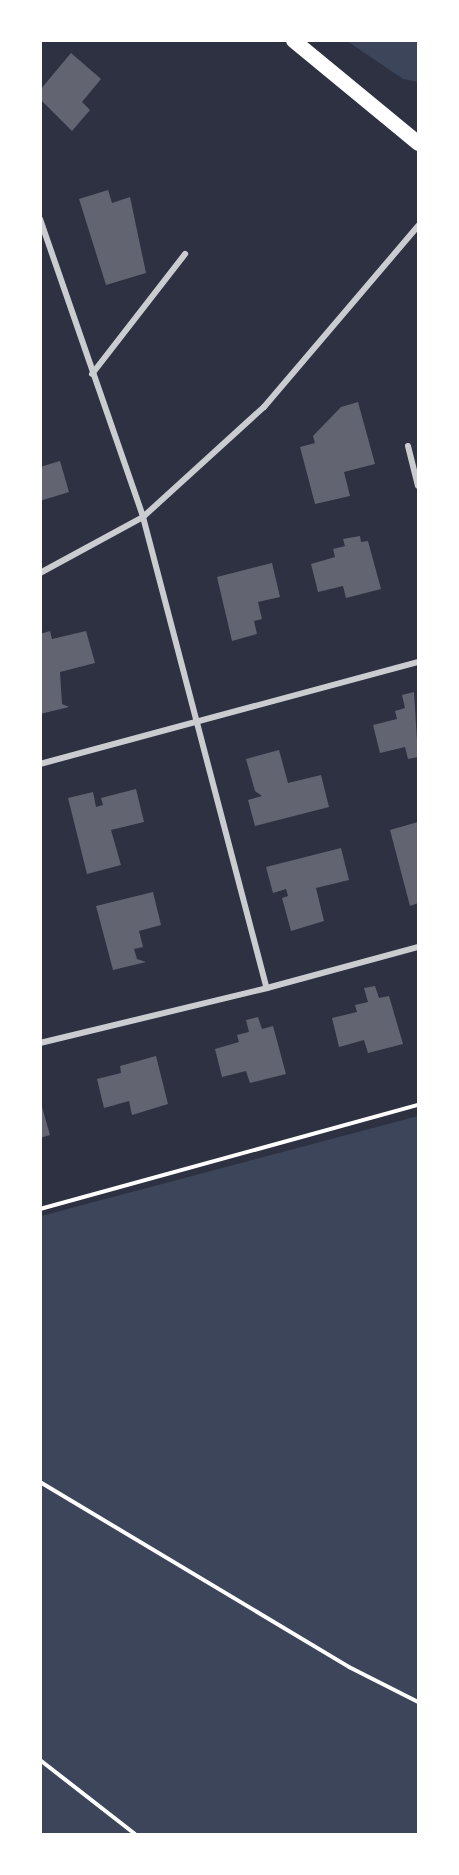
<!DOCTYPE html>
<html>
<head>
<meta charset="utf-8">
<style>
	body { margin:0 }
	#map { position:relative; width:459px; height:1875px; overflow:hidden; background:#2d3142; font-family:"Archivo Narrow",sans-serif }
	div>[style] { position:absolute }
	.green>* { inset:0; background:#3c4559 }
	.building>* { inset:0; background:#626471 }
	.path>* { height:4px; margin:-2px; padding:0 2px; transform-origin:2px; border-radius:2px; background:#fff }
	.minor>* { height:6px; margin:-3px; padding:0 3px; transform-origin:3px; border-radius:3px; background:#caccd0 }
	.primary>* { height:15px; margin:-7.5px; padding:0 7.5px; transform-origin:7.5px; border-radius:7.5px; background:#fff }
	span { translate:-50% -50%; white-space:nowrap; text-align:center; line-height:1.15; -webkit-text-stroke:5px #fff; paint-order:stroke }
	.frame { position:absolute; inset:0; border:42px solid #fff; pointer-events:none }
</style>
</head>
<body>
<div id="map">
	<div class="green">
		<div style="clip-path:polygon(347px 41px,418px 41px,418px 82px,403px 79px)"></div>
		<div style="clip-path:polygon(418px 1116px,418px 1834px,41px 1834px,41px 1216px)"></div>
	</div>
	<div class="building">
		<div style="clip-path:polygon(71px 53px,101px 79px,82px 102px,90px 110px,72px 131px,40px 99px,40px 90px)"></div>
		<div style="clip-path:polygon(108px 190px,112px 203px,130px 197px,146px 273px,106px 285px,79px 199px)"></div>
		<div style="clip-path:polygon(358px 402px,375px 464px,344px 472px,350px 496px,315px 504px,300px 447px,315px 443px,313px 436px,341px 407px)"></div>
		<div style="clip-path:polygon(60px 461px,69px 492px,40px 501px,40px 467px)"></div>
		<div style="clip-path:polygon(360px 536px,361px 542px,368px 541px,381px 589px,346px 598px,343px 586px,318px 592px,311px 564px,335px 557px,333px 549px,345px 546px,343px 539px)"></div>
		<div style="clip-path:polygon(272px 563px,280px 597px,258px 602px,262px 619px,254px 621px,257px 634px,232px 641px,217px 577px)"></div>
		<div style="clip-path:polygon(50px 631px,52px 639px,86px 631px,95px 663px,60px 672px,62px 704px,69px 707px,40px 714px,40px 634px)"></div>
		<div style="clip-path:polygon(414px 692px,418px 757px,408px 759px,405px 747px,380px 753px,373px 725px,397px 719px,395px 711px,405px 708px,402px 695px)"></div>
		<div style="clip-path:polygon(279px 750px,288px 783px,321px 775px,329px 807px,255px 826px,248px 800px,262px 796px,255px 791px,246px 759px)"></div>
		<div style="clip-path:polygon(136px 789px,144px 822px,111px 830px,121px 865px,87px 874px,68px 798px,93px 792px,96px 807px,103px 805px,101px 798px)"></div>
		<div style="clip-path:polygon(418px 822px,418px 903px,410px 906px,390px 830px)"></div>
		<div style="clip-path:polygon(341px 848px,349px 880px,316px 888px,324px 921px,291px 931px,282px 898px,288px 896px,286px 889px,273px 893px,266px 867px)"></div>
		<div style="clip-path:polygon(153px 892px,161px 925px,139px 931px,143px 947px,134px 949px,137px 959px,146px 962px,113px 970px,96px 906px)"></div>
		<div style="clip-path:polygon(375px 986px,379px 998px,389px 996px,403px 1044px,368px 1053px,364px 1040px,339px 1047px,332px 1018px,357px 1012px,355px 1005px,368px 1002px,364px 988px)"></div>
		<div style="clip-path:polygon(258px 1017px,262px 1029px,273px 1026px,286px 1074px,250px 1083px,246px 1071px,222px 1077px,215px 1049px,239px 1042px,237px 1035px,249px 1032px,246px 1020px)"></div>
		<div style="clip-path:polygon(156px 1056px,168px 1104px,132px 1115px,129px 1101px,104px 1108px,97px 1079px,121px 1073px,120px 1066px)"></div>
		<div style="clip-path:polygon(40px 1100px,50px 1135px,40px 1138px)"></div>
	</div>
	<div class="path">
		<div style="left:40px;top:1209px;width:392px;rotate:-15.4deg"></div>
		<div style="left:40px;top:1482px;width:360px;rotate:30.9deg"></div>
		<div style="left:349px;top:1667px;width:77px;rotate:26.9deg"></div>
		<div style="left:40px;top:1760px;width:120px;rotate:37.9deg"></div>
	</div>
	<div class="minor">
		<div style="left:40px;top:219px;width:315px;rotate:70.9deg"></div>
		<div style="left:143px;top:517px;width:487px;rotate:75.3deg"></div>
		<div style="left:267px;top:988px;width:156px;rotate:-15.2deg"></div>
		<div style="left:92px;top:374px;width:152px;rotate:-52.2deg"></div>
		<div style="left:408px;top:446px;width:41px;rotate:76deg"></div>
		<div style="left:40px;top:573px;width:117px;rotate:-28.5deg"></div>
		<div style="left:143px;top:517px;width:164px;rotate:-42.3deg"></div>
		<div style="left:264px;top:407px;width:238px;rotate:-49.6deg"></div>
		<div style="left:40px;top:764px;width:392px;rotate:-15.1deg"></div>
		<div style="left:40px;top:1043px;width:234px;rotate:-13.6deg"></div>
	</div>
	<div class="primary">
		<div style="left:293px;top:40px;width:162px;rotate:39.5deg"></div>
	</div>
	<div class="frame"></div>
</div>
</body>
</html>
